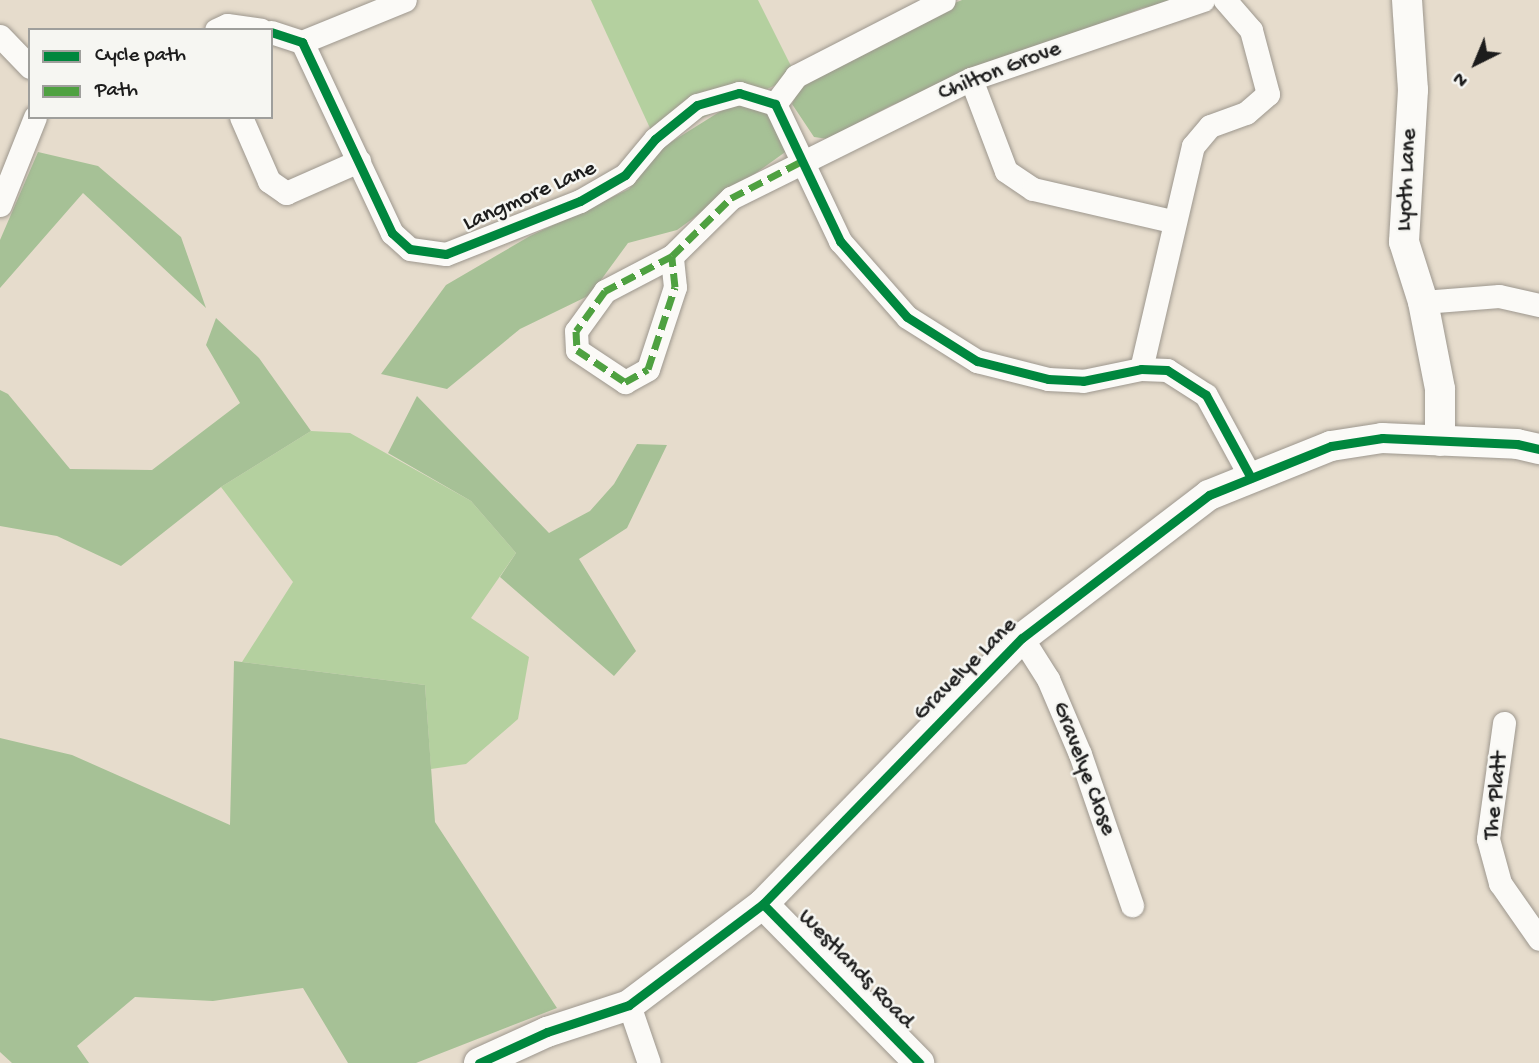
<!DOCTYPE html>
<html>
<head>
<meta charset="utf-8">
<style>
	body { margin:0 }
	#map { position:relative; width:1539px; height:1063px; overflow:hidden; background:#e6dccc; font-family:"Gochi Hand",sans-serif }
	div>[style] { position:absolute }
	.green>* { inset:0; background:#b4d09f }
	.forest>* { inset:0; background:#a6c196 }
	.roads { filter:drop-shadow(0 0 2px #9d978e) drop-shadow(0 0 2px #9d978e) }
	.minor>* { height:23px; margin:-11.5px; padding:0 11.5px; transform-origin:11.5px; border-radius:11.5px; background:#fbfaf7 }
	.tertiary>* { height:30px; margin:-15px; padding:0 15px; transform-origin:15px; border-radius:15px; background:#fbfaf7 }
	.quiet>* { height:7px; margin-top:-3.5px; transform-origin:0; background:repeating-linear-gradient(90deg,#4fa141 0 14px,transparent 0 21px) }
	.cycleway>* { height:9px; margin:-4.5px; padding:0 4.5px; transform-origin:4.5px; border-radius:4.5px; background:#00873e }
	span { translate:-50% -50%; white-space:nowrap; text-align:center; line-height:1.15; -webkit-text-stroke:5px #f6f6f2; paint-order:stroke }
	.street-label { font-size:23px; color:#1c1c1c }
	.legend { position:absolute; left:28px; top:28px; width:245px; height:91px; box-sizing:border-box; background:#f6f6f2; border:2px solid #9f9f9c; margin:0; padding:9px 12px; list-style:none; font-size:21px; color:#1c1c1c }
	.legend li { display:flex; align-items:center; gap:14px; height:35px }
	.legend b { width:35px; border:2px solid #9f9f9c }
	.north { position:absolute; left:1441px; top:28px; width:70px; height:70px; -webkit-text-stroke:5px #f6f6f2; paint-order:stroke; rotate:223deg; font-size:19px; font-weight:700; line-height:28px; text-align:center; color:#1c1c1c }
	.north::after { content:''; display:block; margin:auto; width:24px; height:32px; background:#1c1c1c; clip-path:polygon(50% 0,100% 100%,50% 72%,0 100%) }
</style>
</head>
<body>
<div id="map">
	<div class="green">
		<div style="clip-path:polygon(591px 0,758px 0,796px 76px,655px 139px)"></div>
		<div style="clip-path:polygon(311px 431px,350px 433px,471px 501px,516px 553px,471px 618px,529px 657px,518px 719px,466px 764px,431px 769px,425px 685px,242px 662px,293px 582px,221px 487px)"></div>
	</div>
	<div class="forest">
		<div style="clip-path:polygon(962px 0,1185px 0,1142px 8px,890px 106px,828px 139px,814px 137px,792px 104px,804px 80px,908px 22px)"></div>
		<div style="clip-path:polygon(740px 99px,769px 108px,788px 150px,677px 230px,628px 243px,590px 295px,520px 329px,447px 389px,381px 374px,446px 285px,530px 236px,629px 189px,660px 149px)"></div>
		<div style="clip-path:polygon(38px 152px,98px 166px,181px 237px,206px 308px,83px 193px,0 288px,0 240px)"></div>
		<div style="clip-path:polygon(216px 318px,259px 358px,311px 431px,221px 487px,121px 566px,57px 536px,0 526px,0 390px,8px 394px,70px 469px,152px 470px,240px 403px,206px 345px)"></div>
		<div style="clip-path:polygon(417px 396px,549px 533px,590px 511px,614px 484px,637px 444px,667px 445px,627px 528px,579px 559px,636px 651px,614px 676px,500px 577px,516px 553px,471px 501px,388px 453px)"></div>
		<div style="clip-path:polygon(234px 661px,425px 685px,435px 822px,557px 1008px,416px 1063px,348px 1063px,303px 988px,213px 1001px,135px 997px,77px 1046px,89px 1063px,12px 1063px,0 1052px,0 738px,72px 755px,230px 825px)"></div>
	</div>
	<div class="roads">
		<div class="minor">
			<div style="left:216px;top:30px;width:12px;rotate:-24deg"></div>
			<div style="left:227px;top:25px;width:34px;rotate:8deg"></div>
			<div style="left:271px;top:32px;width:33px;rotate:18deg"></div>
			<div style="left:302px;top:42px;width:211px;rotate:64.8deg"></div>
			<div style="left:392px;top:233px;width:24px;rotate:42deg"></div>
			<div style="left:410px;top:249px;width:36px;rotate:8deg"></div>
			<div style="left:446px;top:254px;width:144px;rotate:-21.6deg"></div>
			<div style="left:580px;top:201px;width:52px;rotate:-30deg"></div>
			<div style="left:625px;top:175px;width:47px;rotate:-50.2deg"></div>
			<div style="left:655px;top:139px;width:54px;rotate:-39deg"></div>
			<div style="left:697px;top:105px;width:44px;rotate:-15.9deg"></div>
			<div style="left:739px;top:93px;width:38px;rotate:17deg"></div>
			<div style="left:775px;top:104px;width:152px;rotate:64.6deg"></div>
			<div style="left:840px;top:241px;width:101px;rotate:48.6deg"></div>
			<div style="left:907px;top:317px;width:83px;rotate:32.2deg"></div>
			<div style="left:977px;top:361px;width:73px;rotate:14.2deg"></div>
			<div style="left:1048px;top:379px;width:35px;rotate:3deg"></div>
			<div style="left:1083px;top:381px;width:59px;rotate:-11.7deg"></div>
			<div style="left:1141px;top:369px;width:26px;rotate:2deg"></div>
			<div style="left:1167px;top:370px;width:46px;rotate:32.7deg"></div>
			<div style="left:1206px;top:395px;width:94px;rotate:61.5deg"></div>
			<div style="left:0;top:36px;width:43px;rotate:45.9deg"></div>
			<div style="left:302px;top:42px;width:111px;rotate:-22.2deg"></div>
			<div style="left:971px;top:79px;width:98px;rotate:69.2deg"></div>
			<div style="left:1006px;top:171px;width:32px;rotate:34deg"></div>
			<div style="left:1033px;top:189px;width:143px;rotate:13deg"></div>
			<div style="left:775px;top:104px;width:35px;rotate:-53deg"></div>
			<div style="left:796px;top:76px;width:166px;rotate:-27.2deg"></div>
			<div style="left:241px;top:117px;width:70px;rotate:66.4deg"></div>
			<div style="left:269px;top:181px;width:21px;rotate:35deg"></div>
			<div style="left:286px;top:193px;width:80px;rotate:-23.7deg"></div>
			<div style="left:0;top:205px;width:95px;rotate:-68.3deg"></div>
			<div style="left:672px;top:256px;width:76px;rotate:152.4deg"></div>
			<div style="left:605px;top:291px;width:49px;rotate:125.9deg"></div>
			<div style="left:576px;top:331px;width:19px;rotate:87deg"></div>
			<div style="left:577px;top:350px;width:58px;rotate:33.7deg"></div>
			<div style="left:625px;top:382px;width:26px;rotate:-29deg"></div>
			<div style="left:648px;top:369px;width:86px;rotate:-71.8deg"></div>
			<div style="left:675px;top:287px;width:31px;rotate:-96deg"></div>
			<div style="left:672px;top:256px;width:83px;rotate:-44.5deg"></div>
			<div style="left:731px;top:198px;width:268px;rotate:-26.4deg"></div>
			<div style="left:971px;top:79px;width:245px;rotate:-18.8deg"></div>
			<div style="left:1423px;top:302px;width:76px;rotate:-4.5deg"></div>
			<div style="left:1499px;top:296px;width:41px;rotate:12.7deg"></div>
			<div style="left:1141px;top:369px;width:229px;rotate:-76.9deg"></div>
			<div style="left:1193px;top:146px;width:26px;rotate:-50deg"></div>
			<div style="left:1210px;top:126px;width:38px;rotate:-20deg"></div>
			<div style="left:1246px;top:113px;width:29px;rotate:-41deg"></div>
			<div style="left:1268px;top:94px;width:66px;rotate:-104.9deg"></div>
			<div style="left:1251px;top:30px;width:40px;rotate:-131deg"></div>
			<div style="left:1022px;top:638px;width:49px;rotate:57.6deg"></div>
			<div style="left:1048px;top:679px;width:82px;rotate:66.9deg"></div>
			<div style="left:1080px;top:754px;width:160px;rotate:71deg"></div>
			<div style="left:1504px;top:723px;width:117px;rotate:97.9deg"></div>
			<div style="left:1488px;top:839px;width:46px;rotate:74.7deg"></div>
			<div style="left:1500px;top:883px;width:68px;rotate:55.1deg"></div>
			<div style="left:629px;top:1005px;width:61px;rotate:71deg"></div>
		</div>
		<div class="tertiary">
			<div style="left:1407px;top:0;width:90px;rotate:86.2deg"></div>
			<div style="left:1413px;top:90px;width:152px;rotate:93.4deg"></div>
			<div style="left:1404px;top:242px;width:63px;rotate:72.4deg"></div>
			<div style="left:1423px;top:302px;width:89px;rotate:78.9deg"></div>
			<div style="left:1440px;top:389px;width:52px;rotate:90deg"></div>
			<div style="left:763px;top:904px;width:223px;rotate:45.5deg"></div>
			<div style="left:479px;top:1063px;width:75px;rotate:-24.5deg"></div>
			<div style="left:547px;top:1032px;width:86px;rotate:-18.2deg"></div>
			<div style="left:629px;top:1005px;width:168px;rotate:-37deg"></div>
			<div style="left:763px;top:904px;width:371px;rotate:-45.8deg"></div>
			<div style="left:1022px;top:638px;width:235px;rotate:-37.4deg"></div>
			<div style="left:1209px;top:495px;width:131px;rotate:-21.9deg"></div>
			<div style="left:1331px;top:446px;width:52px;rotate:-8.9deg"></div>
			<div style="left:1382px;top:438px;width:135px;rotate:2.5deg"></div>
			<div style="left:1517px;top:444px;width:23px;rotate:13deg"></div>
		</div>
	</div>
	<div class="quiet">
		<div style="left:672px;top:256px;width:76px;rotate:152.4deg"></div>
		<div style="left:605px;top:291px;width:49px;rotate:125.9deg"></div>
		<div style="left:576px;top:331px;width:19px;rotate:87deg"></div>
		<div style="left:577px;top:350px;width:58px;rotate:33.7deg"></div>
		<div style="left:625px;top:382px;width:26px;rotate:-29deg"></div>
		<div style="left:648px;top:369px;width:86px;rotate:-71.8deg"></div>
		<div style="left:675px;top:287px;width:31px;rotate:-96deg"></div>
		<div style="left:672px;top:256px;width:83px;rotate:-44.5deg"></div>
		<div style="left:731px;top:198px;width:82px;rotate:-27.5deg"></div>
	</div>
	<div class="cycleway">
		<div style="left:271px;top:32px;width:33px;rotate:18deg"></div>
		<div style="left:302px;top:42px;width:211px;rotate:64.8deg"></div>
		<div style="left:392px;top:233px;width:24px;rotate:42deg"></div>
		<div style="left:410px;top:249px;width:36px;rotate:8deg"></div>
		<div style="left:446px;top:254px;width:144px;rotate:-21.6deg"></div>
		<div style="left:580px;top:201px;width:52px;rotate:-30deg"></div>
		<div style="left:625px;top:175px;width:47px;rotate:-50.2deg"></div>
		<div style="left:655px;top:139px;width:54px;rotate:-39deg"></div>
		<div style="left:697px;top:105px;width:44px;rotate:-15.9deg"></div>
		<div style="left:739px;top:93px;width:38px;rotate:17deg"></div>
		<div style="left:775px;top:104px;width:152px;rotate:64.6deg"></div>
		<div style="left:840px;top:241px;width:101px;rotate:48.6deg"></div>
		<div style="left:907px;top:317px;width:83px;rotate:32.2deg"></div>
		<div style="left:977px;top:361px;width:73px;rotate:14.2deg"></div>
		<div style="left:1048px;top:379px;width:35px;rotate:3deg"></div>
		<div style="left:1083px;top:381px;width:59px;rotate:-11.7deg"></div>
		<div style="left:1141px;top:369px;width:26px;rotate:2deg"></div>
		<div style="left:1167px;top:370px;width:46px;rotate:32.7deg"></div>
		<div style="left:1206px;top:395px;width:94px;rotate:61.5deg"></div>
		<div style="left:763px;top:904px;width:223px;rotate:45.5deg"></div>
		<div style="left:479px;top:1063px;width:75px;rotate:-24.5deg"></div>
		<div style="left:547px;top:1032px;width:86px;rotate:-18.2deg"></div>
		<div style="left:629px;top:1005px;width:168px;rotate:-37deg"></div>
		<div style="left:763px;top:904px;width:371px;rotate:-45.8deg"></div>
		<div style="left:1022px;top:638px;width:235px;rotate:-37.4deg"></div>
		<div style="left:1209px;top:495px;width:131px;rotate:-21.9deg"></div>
		<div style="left:1331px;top:446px;width:52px;rotate:-8.9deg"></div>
		<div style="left:1382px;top:438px;width:135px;rotate:2.5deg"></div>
		<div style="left:1517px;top:444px;width:23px;rotate:13deg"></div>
	</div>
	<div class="street-label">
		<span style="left:1000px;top:72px;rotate:-21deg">Chilton Grove</span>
		<span style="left:1408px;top:180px;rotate:-87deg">Lyoth Lane</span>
		<span style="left:530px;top:197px;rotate:-24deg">Langmore Lane</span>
		<span style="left:966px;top:670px;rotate:-45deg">Gravelye Lane</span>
		<span style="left:1083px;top:769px;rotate:69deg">Gravelye Close</span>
		<span style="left:1497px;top:796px;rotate:-84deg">The Platt</span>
		<span style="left:855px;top:970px;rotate:46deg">Westlands Road</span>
	</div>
	<ul class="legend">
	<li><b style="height:9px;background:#00873e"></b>Cycle path</li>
	<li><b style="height:9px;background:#4fa141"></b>Path</li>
	</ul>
	<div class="north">N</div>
</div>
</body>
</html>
